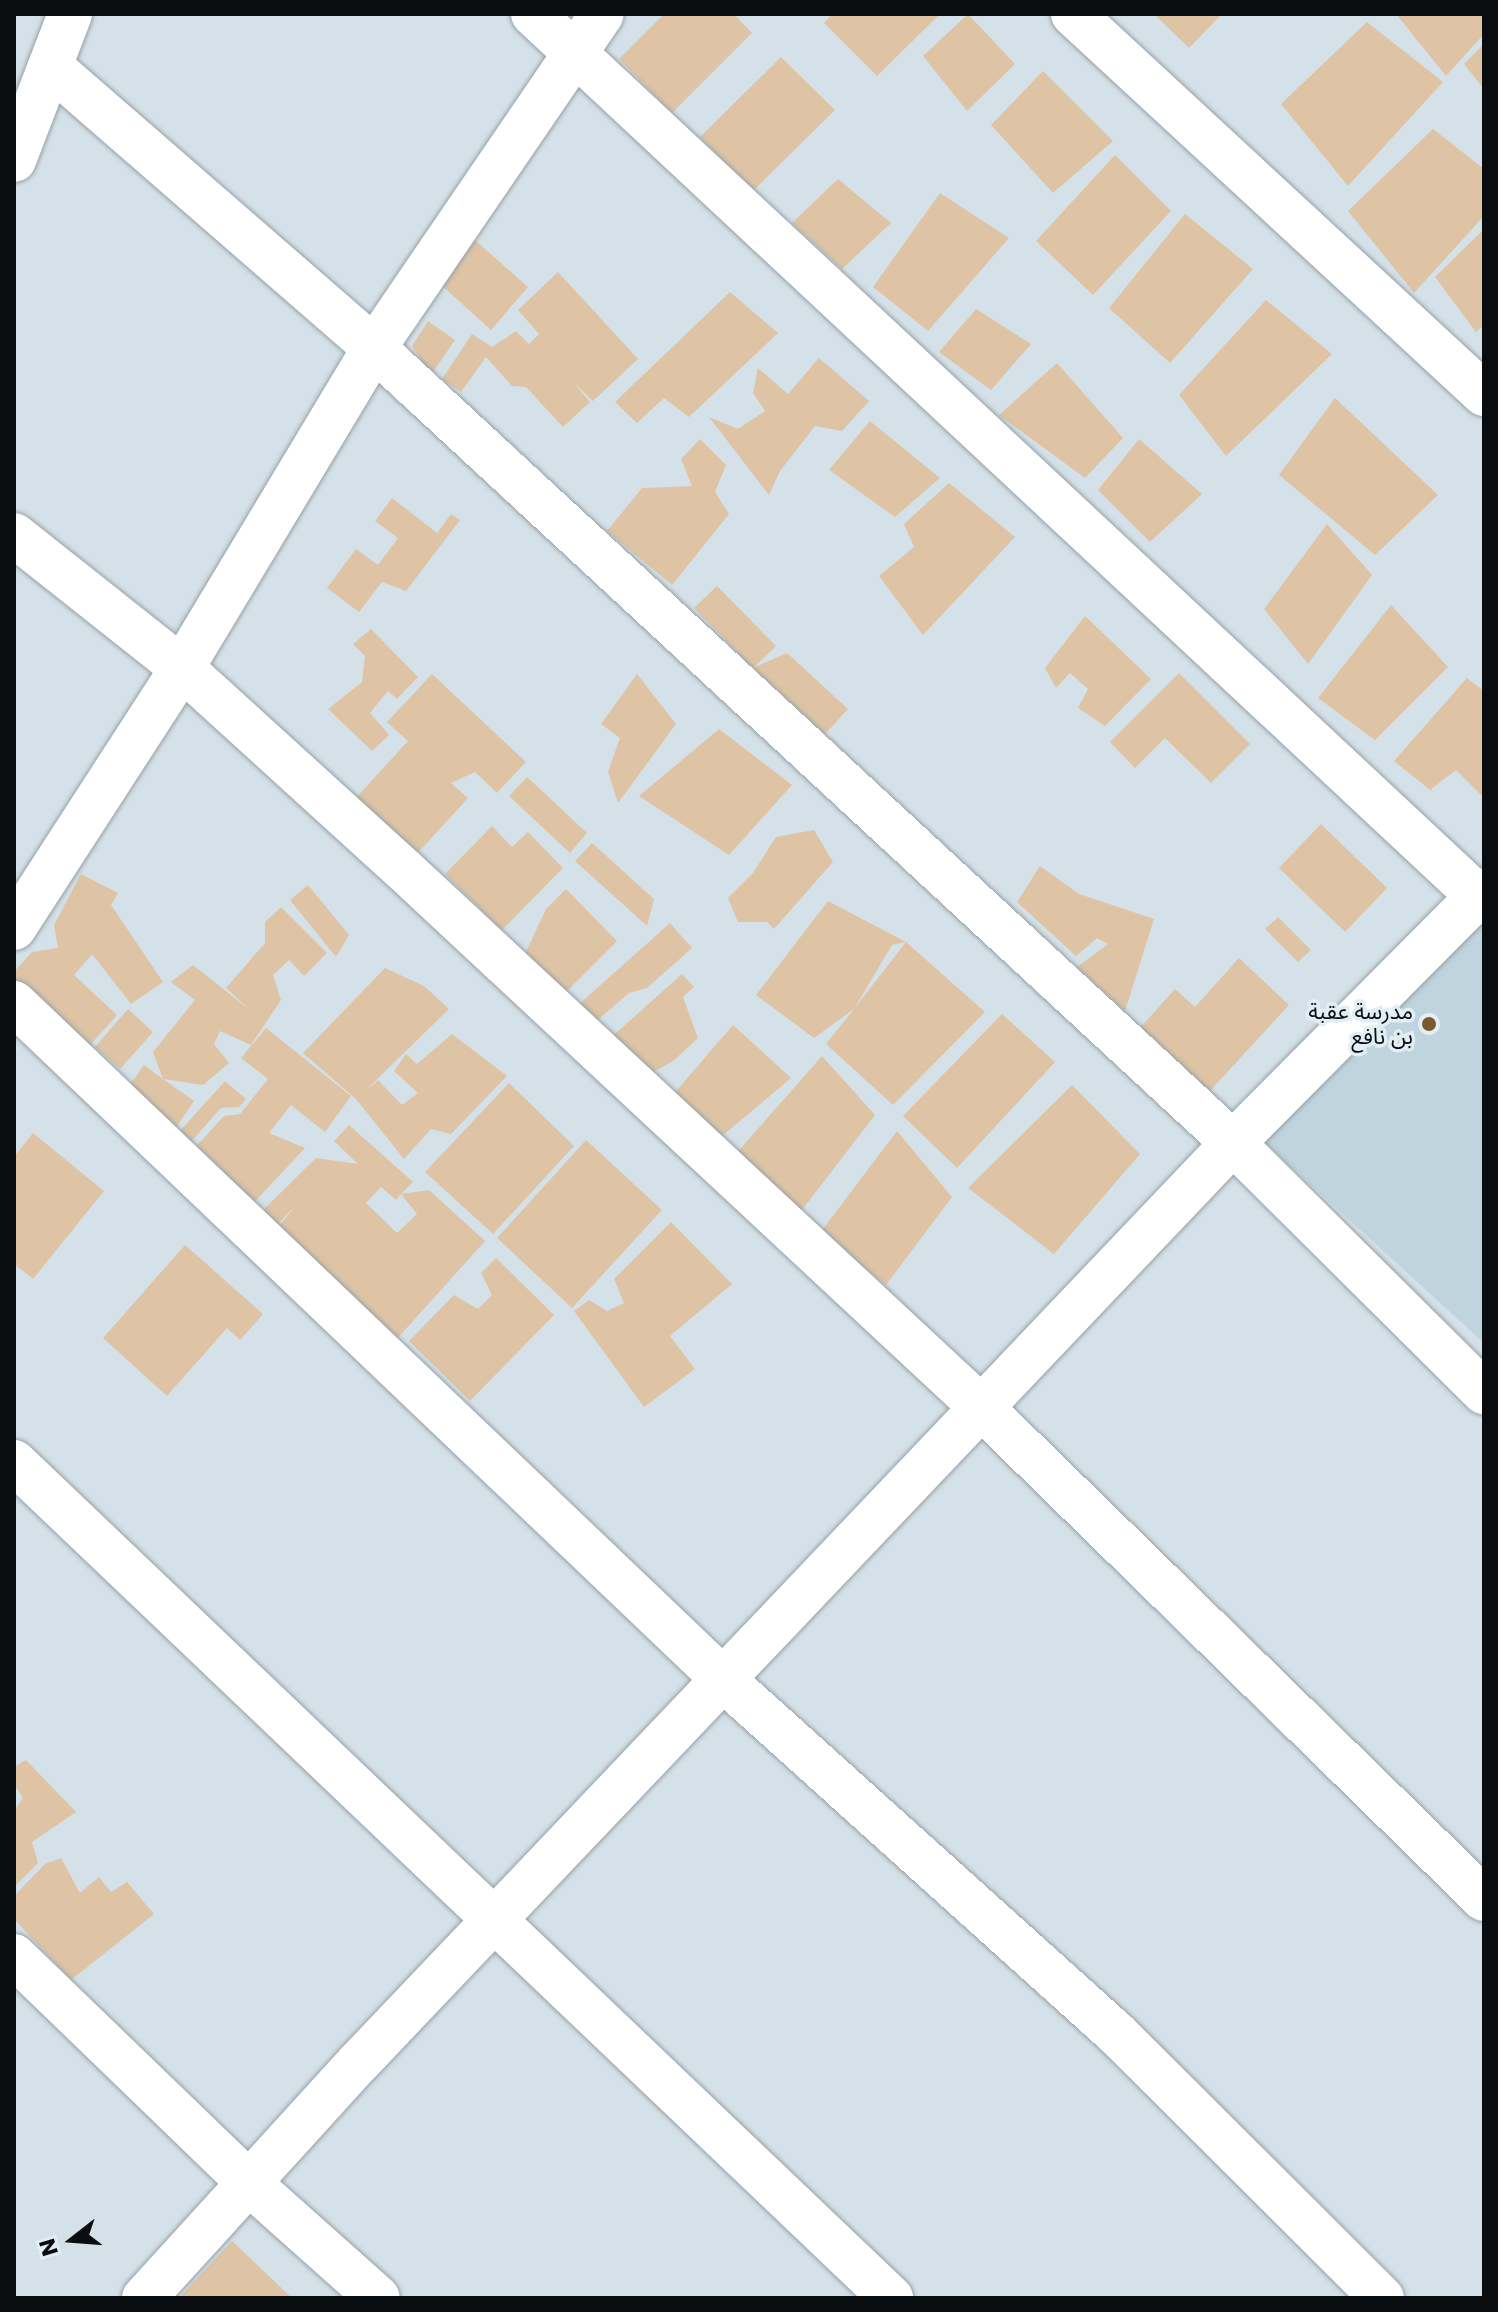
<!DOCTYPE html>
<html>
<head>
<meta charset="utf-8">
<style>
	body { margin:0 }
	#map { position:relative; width:1498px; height:2312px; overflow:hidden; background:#d5e1e8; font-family:Poppins,"Noto Sans Arabic",sans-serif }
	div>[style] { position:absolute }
	.built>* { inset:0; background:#c0d4de }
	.building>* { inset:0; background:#dec4a5 }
	.roads { filter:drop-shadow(0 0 2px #96a1a8) drop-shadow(0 0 2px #96a1a8) }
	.street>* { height:44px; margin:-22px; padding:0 22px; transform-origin:22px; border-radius:22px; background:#fff }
	.secondary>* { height:44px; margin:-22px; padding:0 22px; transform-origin:22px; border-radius:22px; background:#fff }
	.dots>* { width:22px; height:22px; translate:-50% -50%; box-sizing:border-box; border:4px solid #e2eef5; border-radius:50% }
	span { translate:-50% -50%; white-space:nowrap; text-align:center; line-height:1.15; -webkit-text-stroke:7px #e2eef5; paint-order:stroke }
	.poi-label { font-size:22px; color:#090d0f }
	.right { translate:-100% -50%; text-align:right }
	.frame { position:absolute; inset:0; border:16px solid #090d0f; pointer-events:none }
	.north { position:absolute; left:32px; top:2200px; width:80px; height:80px; -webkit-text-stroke:6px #e2eef5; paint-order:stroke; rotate:253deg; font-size:22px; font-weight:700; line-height:32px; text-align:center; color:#090d0f }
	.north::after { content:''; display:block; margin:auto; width:28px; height:36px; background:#090d0f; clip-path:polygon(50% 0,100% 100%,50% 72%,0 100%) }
</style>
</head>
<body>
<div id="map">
	<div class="built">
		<div style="clip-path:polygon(1484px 905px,1484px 1343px,1264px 1142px)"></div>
	</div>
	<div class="building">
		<div style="clip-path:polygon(664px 14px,734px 14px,752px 33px,672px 113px,619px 59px)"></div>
		<div style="clip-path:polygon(832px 14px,940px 14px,877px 76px,824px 23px)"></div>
		<div style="clip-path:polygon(968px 14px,1015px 64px,967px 111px,923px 56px)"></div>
		<div style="clip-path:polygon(1154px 14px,1222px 14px,1189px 48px)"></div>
		<div style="clip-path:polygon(1396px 14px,1484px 14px,1484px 34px,1446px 76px)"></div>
		<div style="clip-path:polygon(1367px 22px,1443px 82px,1348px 186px,1281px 104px)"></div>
		<div style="clip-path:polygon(1484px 44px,1484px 89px,1464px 64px)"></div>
		<div style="clip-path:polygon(781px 57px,835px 110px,753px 191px,700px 137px)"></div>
		<div style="clip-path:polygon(1043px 71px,1113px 141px,1053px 193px,991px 125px)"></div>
		<div style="clip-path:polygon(1433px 129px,1484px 169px,1484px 216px,1414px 293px,1348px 211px)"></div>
		<div style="clip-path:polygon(1115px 155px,1171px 211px,1093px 295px,1036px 241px)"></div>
		<div style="clip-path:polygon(838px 179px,891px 223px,842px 269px,792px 223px)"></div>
		<div style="clip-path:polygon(940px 193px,1009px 238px,928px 331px,873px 287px)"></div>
		<div style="clip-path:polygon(1185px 214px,1253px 269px,1170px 363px,1109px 308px)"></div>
		<div style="clip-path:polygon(1484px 229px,1484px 325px,1476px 332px,1435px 277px)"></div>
		<div style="clip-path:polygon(467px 233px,528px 287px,491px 330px,430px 275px)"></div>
		<div style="clip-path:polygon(558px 272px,638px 359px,593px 401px,574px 383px,590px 402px,563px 427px,526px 387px,512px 386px,486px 357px,461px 392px,442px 379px,472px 334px,492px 347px,516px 331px,529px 344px,539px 334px,518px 310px)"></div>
		<div style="clip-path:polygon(730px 292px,778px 333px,689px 417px,664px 398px,637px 423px,615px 402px)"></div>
		<div style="clip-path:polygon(1266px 300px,1332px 354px,1226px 456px,1179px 395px)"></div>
		<div style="clip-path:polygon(976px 309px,1031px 344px,991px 390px,939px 352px)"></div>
		<div style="clip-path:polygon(428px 321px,455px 340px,431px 375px,412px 346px)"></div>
		<div style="clip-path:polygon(819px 358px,869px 401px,842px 431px,815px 426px,780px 471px,769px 495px,709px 417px,738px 429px,765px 411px,753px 393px,758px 368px,788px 394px)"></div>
		<div style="clip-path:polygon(1057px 363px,1123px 438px,1085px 478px,999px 415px)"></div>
		<div style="clip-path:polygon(1335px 398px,1438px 495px,1375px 555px,1279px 475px)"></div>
		<div style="clip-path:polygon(870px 421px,940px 478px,895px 517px,829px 470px)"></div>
		<div style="clip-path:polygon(700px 439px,726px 465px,715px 492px,729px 514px,672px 585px,607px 531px,642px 488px,692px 486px,681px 459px)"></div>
		<div style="clip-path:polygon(1139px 439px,1202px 494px,1150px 542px,1098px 490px)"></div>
		<div style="clip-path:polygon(949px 483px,1015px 537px,923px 635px,879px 576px,914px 547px,904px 524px)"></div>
		<div style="clip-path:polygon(392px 498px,437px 533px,451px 514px,460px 520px,406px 591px,382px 582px,359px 612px,327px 588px,356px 549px,378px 565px,398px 538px,375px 521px)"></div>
		<div style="clip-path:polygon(1327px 524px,1372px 575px,1308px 664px,1264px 609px)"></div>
		<div style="clip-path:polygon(717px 586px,776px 646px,753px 668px,694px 608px)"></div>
		<div style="clip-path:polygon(1391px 605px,1448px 667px,1375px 740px,1318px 698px)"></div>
		<div style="clip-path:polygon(1085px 616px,1151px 679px,1105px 726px,1078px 708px,1088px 689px,1070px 673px,1056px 688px,1045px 668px)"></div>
		<div style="clip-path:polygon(371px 629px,418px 677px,397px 699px,388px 691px,370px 713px,389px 735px,372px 751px,328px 709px,362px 682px,365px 656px,353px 644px)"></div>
		<div style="clip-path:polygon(787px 653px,848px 709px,825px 734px,753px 668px)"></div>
		<div style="clip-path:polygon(1179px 673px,1250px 744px,1211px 783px,1165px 738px,1135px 768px,1110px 742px)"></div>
		<div style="clip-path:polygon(432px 674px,526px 762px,497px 793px,475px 772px,451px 783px,468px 798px,403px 869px,342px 813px,408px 741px,387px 722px)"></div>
		<div style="clip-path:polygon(637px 674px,676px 724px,618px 803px,608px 772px,620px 738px,601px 724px)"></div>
		<div style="clip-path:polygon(1467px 678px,1484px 691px,1484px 798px,1456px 770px,1430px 790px,1394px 761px)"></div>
		<div style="clip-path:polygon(719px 729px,792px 785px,729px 855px,639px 796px)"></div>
		<div style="clip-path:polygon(527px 777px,587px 833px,570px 853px,509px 796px)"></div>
		<div style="clip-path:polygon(1321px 824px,1387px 888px,1345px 932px,1279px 868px)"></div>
		<div style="clip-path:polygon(492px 826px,512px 847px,528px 832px,563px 868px,502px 930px,445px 874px)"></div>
		<div style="clip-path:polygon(814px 830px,833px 862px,774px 929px,767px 922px,738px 922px,728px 898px,753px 873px,776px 837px)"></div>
		<div style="clip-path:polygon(592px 843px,654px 899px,647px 926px,575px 861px)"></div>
		<div style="clip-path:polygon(1040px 866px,1079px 894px,1154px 919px,1125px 1011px,1077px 967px,1108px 944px,1097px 938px,1076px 956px,1017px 902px)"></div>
		<div style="clip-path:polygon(81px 874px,118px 893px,111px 905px,163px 982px,131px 1004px,92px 954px,74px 975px,117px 1015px,81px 1055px,14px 995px,14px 972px,32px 952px,58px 948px,54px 925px)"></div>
		<div style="clip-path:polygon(308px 885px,349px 935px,336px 957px,290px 900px)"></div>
		<div style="clip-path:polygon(566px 889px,617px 941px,566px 992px,525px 954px,546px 909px)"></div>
		<div style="clip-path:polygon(828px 901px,906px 942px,892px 945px,854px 1009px,906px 942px,985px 1012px,893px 1105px,826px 1044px,854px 1009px,814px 1038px,756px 995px)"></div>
		<div style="clip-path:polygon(281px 907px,327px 953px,304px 976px,289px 960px,273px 975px,281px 1000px,251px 1045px,220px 1031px,214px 1044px,229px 1063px,203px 1085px,163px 1079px,194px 1101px,175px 1129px,124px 1093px,144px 1065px,163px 1079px,153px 1052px,195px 1000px,171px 982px,193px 965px,250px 1010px,226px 988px,265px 943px,265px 922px)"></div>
		<div style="clip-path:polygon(1278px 917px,1311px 950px,1298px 962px,1265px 929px)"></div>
		<div style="clip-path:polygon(670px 923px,692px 948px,647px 988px,629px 993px,593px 1024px,577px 1006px)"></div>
		<div style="clip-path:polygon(1239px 958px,1289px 1005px,1208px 1093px,1139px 1029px,1175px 989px,1195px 1007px)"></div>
		<div style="clip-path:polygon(385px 968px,424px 986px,449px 1009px,363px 1093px,378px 1080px,402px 1105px,418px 1093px,394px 1071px,406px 1054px,417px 1064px,452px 1034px,507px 1076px,451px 1134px,431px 1129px,404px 1159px,356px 1099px,303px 1053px)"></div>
		<div style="clip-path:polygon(682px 974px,694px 987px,683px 997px,698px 1038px,673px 1061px,641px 1079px,607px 1041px)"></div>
		<div style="clip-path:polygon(128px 1009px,153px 1032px,120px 1069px,95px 1047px)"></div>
		<div style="clip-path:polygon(1002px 1014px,1055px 1062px,957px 1168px,903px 1116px)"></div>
		<div style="clip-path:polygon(733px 1025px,791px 1078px,703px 1152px,671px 1097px)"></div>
		<div style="clip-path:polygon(266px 1028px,351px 1096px,325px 1132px,291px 1105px,269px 1133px,305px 1148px,248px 1209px,189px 1154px,224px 1116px,240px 1114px,268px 1079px,241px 1058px)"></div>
		<div style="clip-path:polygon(822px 1056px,875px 1115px,795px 1219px,733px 1157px)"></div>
		<div style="clip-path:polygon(225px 1081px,246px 1099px,239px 1107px,221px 1108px,190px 1143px,179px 1132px)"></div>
		<div style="clip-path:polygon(509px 1083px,574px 1146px,493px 1234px,425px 1172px)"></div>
		<div style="clip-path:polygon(1072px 1085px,1140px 1154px,1054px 1254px,968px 1188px)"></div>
		<div style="clip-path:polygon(evenodd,349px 1125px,413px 1182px,401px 1194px,429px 1190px,485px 1241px,395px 1341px,267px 1241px,296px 1205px,272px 1230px,257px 1216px,316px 1158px,358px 1164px,334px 1141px,349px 1125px,381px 1187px,396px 1200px,401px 1194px,417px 1214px,397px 1233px,366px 1203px,381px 1187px)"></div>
		<div style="clip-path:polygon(897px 1131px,952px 1197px,886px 1285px,820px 1233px)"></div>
		<div style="clip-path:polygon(33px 1133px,104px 1191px,33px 1279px,14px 1264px,14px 1157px)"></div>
		<div style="clip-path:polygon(586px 1140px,662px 1210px,572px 1308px,497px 1238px)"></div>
		<div style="clip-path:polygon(671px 1222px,732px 1284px,670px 1336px,695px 1369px,644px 1407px,574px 1311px,589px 1300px,607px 1311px,624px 1303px,614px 1279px)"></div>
		<div style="clip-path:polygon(185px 1245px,263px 1314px,240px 1340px,227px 1328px,167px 1396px,103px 1338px)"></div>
		<div style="clip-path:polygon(496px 1258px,554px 1315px,470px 1401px,409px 1341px,454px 1295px,478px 1309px,492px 1295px,481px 1273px)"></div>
		<div style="clip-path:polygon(26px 1760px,76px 1812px,32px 1842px,38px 1863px,14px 1887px,14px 1811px,23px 1798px,14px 1784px,14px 1767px)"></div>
		<div style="clip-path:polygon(61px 1858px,80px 1893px,99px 1877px,111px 1892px,127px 1882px,154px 1914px,71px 1980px,14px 1919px,14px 1896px,45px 1864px)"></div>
		<div style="clip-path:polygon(232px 2241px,292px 2298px,179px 2298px)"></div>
	</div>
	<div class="roads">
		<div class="street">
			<div style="left:533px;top:14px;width:1293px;rotate:43.03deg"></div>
			<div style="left:1073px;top:14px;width:560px;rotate:42.76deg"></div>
			<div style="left:50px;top:66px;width:430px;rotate:41deg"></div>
			<div style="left:374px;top:348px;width:1170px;rotate:42.78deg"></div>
			<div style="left:1233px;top:1143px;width:354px;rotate:44.8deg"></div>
			<div style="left:14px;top:535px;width:214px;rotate:38.4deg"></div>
			<div style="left:182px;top:668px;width:299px;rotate:42.3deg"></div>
			<div style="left:403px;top:869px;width:792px;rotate:42.95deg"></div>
			<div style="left:983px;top:1409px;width:701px;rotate:44.36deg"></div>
			<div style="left:14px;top:928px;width:310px;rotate:-57.1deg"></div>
			<div style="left:182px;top:668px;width:373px;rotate:-59deg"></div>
			<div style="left:374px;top:348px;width:404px;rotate:-55.7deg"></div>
			<div style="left:14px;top:1003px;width:984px;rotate:43.64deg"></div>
			<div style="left:726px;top:1682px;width:526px;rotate:42deg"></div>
			<div style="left:1117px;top:2034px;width:374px;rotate:44.9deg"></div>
			<div style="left:14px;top:1462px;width:1212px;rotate:43.63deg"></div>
			<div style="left:14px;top:1956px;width:328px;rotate:44deg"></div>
			<div style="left:250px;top:2184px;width:171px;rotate:41.7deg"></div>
			<div style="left:144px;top:2298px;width:319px;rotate:-47.7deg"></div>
			<div style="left:359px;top:2062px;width:1268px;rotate:-46.44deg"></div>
			<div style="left:1233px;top:1143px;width:356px;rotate:-45.2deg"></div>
		</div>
		<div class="secondary">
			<div style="left:14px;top:160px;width:156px;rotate:-69deg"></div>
		</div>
	</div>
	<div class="dots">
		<div style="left:1429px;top:1024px;background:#7b5a30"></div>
	</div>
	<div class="poi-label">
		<span class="right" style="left:1413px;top:1024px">مدرسة عقبة<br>بن نافع</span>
	</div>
	<div class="frame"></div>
	<div class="north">N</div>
</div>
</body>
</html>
